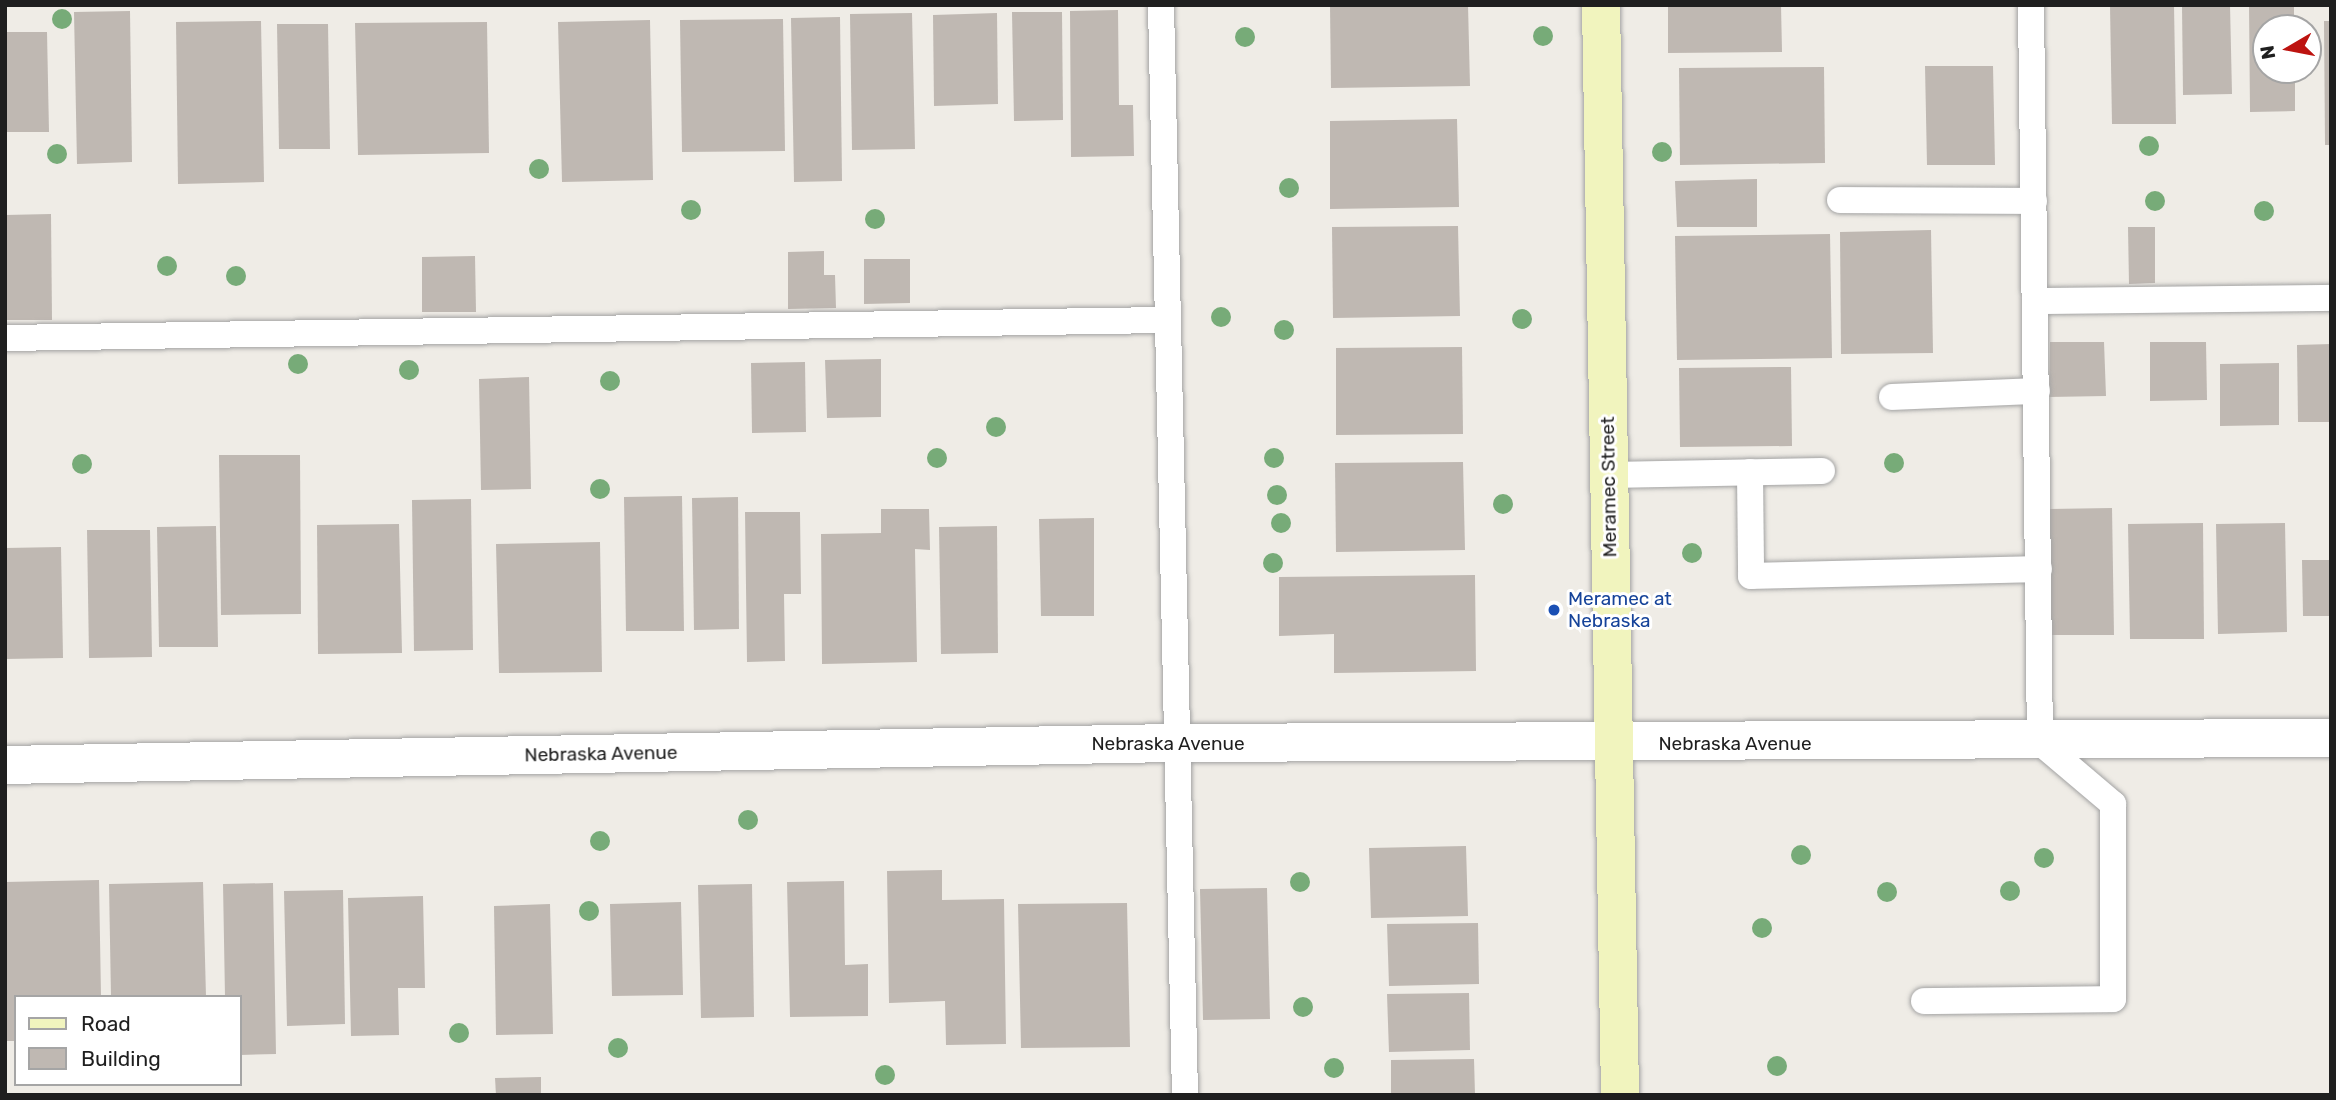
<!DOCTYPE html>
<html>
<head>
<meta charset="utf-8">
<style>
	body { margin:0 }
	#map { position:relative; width:2336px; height:1100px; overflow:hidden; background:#efece6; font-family:Rubik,sans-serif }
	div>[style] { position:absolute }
	.building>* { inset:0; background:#bfb8b2 }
	.roads { filter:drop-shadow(0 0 2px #a3a3a3) drop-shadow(0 0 2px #a3a3a3) }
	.lane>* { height:26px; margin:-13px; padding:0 13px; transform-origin:13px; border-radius:13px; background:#fff }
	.street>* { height:38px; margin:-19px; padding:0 19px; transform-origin:19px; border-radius:19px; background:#fff }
	.secondary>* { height:38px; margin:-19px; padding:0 19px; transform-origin:19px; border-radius:19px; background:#f1f4be }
	.trees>* { width:20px; height:20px; margin:-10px; border-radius:50%; background:#77ab78 }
	.dots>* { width:19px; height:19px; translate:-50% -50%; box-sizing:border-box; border:4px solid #fff; border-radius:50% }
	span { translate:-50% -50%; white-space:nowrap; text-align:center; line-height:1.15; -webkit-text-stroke:6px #fff; paint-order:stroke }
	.street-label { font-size:19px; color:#1f1f1f }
	.transit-label { font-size:19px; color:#164399 }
	.left { translate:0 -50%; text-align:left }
	.frame { position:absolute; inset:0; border:7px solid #1f1f1f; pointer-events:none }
	.legend { position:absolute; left:14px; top:995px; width:228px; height:91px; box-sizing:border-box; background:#fff; border:2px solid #a5a5a5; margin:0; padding:9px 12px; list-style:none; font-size:21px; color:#1f1f1f }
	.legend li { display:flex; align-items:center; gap:14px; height:35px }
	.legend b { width:35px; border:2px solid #a5a5a5 }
	.north { position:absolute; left:2252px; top:14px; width:70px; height:70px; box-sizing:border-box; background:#fff; border:2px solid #a5a5a5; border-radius:50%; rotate:260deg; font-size:19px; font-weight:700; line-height:28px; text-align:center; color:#1f1f1f }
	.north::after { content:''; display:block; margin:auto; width:24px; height:32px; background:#bd1310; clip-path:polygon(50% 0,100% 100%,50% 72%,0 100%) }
</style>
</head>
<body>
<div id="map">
	<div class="building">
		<div style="clip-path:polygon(1330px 5px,1468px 5px,1470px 86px,1331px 88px)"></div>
		<div style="clip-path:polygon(1668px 5px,1781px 5px,1782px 52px,1668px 53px)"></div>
		<div style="clip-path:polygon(2110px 5px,2174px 5px,2176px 124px,2112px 124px)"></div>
		<div style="clip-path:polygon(2182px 5px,2230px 5px,2232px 94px,2183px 95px)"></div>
		<div style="clip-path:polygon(2249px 5px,2294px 5px,2294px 28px,2266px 28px,2266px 70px,2295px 70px,2295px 111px,2250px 112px)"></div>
		<div style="clip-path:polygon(1118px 10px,1119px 105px,1133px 105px,1134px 156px,1071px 157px,1070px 11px)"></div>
		<div style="clip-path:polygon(130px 11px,132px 162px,77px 164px,74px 12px)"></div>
		<div style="clip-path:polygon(1012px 12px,1062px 12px,1063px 120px,1014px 121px)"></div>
		<div style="clip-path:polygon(912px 13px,915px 149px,852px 150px,850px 14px)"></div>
		<div style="clip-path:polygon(997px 13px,998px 104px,934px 106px,933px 15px)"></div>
		<div style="clip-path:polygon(840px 17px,842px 181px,794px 182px,791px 18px)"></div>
		<div style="clip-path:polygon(783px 19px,785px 151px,682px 152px,680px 20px)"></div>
		<div style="clip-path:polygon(650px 20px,653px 180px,562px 182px,558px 22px)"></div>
		<div style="clip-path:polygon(261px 21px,264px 182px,178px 184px,176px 22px)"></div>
		<div style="clip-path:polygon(2324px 21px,2331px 21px,2331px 145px,2325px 145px)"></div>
		<div style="clip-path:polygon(487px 22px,489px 153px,358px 155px,355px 23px)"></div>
		<div style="clip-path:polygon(277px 24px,328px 24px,330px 149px,279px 149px)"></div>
		<div style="clip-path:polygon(5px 32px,47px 32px,49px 132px,5px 132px)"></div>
		<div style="clip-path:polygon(1925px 66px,1993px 66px,1995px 165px,1927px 165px)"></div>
		<div style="clip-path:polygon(1824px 67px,1825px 163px,1680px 165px,1679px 68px)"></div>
		<div style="clip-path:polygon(1457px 119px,1459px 207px,1330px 209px,1330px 121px)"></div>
		<div style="clip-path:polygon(1757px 179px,1757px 227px,1677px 227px,1675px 181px)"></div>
		<div style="clip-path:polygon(51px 214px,52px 320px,5px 320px,5px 215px)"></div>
		<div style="clip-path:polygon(1458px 226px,1460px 316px,1333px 318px,1332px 227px)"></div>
		<div style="clip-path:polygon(2128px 227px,2155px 227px,2155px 283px,2129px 284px)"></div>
		<div style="clip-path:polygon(1931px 230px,1933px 353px,1841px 354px,1840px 232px)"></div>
		<div style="clip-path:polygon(1830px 234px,1832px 358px,1677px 360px,1675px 236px)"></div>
		<div style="clip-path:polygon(824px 251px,824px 275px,835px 275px,836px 308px,788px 309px,788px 252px)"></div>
		<div style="clip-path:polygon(475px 256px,476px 312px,422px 312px,422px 257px)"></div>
		<div style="clip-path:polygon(864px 259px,910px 259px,910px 303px,864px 304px)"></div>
		<div style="clip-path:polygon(2050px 342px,2104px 342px,2106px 396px,2049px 397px)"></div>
		<div style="clip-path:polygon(2150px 342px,2206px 342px,2207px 400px,2150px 401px)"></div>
		<div style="clip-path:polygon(2331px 344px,2331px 422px,2298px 422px,2297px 345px)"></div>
		<div style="clip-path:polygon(1462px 347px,1463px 434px,1336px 435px,1336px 348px)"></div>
		<div style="clip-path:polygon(881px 359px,881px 417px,827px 418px,825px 360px)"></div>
		<div style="clip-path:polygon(805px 362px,806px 432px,752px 433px,751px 363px)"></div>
		<div style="clip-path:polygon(2279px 363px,2279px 425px,2220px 426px,2220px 364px)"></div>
		<div style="clip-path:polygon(1791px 367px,1792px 446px,1680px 447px,1679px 368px)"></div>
		<div style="clip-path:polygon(529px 377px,531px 489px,481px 490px,479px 379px)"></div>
		<div style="clip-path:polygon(219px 455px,300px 455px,301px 614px,221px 615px)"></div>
		<div style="clip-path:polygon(1463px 462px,1465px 550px,1336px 552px,1335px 463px)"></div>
		<div style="clip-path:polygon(682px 496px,684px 631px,626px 631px,624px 497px)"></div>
		<div style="clip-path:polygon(738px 497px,739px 629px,694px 630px,692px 498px)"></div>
		<div style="clip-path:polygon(471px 499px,473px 650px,414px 651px,412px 500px)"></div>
		<div style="clip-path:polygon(2112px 508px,2114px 635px,2050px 635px,2049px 509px)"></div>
		<div style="clip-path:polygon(881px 509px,929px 509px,930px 550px,915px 549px,917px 662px,822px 664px,821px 534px,881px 533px)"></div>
		<div style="clip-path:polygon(745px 512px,800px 512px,801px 594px,784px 594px,785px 661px,747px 662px)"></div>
		<div style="clip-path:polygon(1094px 518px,1094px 616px,1041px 616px,1039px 519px)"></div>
		<div style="clip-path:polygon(2203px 523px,2204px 639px,2130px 639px,2128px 524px)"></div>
		<div style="clip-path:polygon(2285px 523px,2287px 632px,2218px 634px,2216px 524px)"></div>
		<div style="clip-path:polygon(399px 524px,402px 653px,318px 654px,317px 525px)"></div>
		<div style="clip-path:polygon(216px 526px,218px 647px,159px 647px,157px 527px)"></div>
		<div style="clip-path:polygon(997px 526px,998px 653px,941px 654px,939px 527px)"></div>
		<div style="clip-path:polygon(87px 530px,150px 530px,152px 657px,89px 658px)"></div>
		<div style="clip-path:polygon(600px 542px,602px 672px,499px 673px,496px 544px)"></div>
		<div style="clip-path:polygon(61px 547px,63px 658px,5px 659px,5px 548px)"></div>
		<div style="clip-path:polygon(2302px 560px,2331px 560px,2331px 616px,2303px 616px)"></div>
		<div style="clip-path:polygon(1475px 575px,1476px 671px,1334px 673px,1334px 634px,1279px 636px,1279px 577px)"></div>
		<div style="clip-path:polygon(1466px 846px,1468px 916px,1371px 918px,1369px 848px)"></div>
		<div style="clip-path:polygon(942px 870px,942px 900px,1004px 899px,1006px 1044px,946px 1045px,945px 1001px,889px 1003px,887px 871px)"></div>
		<div style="clip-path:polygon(99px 880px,101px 997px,16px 997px,16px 1041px,5px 1041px,5px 882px)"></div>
		<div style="clip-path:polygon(844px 881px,845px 965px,868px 964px,868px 1016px,790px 1017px,787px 882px)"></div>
		<div style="clip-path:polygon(203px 882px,206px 997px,111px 997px,109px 884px)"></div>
		<div style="clip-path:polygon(273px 883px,276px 1054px,240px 1055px,240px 997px,225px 997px,223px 884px)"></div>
		<div style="clip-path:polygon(752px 884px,754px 1017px,701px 1018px,698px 885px)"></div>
		<div style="clip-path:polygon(1267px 888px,1270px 1019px,1203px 1020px,1200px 889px)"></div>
		<div style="clip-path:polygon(343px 890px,345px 1024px,287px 1026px,284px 891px)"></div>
		<div style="clip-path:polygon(423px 896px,425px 988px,398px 988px,399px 1035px,351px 1036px,348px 898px)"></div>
		<div style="clip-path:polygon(681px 902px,683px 995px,612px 996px,610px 904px)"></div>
		<div style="clip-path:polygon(1127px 903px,1130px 1047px,1021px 1048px,1018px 904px)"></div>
		<div style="clip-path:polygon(550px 904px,553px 1034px,496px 1035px,494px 906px)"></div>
		<div style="clip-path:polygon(1478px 923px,1479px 984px,1389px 986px,1387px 924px)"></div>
		<div style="clip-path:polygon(1469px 993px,1470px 1050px,1389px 1052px,1387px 994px)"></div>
		<div style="clip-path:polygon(1474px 1059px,1475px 1095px,1391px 1095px,1391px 1060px)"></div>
		<div style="clip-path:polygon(541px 1077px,541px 1095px,496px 1095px,495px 1078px)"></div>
	</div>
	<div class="roads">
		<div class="lane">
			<div style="left:1161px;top:5px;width:1090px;rotate:88.74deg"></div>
			<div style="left:1840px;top:200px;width:194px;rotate:0.3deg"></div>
			<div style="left:2035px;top:301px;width:296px;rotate:-0.6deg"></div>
			<div style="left:5px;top:338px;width:1160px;rotate:-0.89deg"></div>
			<div style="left:1892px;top:397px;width:145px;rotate:-2.4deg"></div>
			<div style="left:1750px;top:472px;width:104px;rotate:89.4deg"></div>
			<div style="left:1751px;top:576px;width:288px;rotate:-1.4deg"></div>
			<div style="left:1609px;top:475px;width:213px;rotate:-1.1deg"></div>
			<div style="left:1924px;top:1001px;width:189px;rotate:-0.6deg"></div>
			<div style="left:2113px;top:999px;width:195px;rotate:-90deg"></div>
			<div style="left:2113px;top:804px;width:96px;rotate:-139.7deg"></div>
			<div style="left:2040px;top:742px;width:737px;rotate:-90.7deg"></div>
		</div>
		<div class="street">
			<div style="left:5px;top:765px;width:1169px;rotate:-1.08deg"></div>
			<div style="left:1174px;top:743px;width:1157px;rotate:-0.25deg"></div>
		</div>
		<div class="secondary">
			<div style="left:1601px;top:5px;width:1090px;rotate:89deg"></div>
		</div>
	</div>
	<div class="trees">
		<div style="left:62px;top:19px"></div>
		<div style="left:1543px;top:36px"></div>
		<div style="left:1245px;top:37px"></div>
		<div style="left:2149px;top:146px"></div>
		<div style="left:1662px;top:152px"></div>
		<div style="left:57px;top:154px"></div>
		<div style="left:539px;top:169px"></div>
		<div style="left:1289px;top:188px"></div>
		<div style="left:2155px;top:201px"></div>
		<div style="left:691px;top:210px"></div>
		<div style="left:2264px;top:211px"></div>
		<div style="left:875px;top:219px"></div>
		<div style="left:167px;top:266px"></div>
		<div style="left:236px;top:276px"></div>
		<div style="left:1221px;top:317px"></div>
		<div style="left:1522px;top:319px"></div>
		<div style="left:1284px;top:330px"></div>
		<div style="left:298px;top:364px"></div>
		<div style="left:409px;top:370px"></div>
		<div style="left:610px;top:381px"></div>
		<div style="left:996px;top:427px"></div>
		<div style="left:937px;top:458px"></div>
		<div style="left:1274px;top:458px"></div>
		<div style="left:1894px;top:463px"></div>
		<div style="left:82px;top:464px"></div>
		<div style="left:600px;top:489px"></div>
		<div style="left:1277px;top:495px"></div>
		<div style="left:1503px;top:504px"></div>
		<div style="left:1281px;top:523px"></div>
		<div style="left:1692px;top:553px"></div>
		<div style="left:1273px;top:563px"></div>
		<div style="left:748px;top:820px"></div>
		<div style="left:600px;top:841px"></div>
		<div style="left:1801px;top:855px"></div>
		<div style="left:2044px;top:858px"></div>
		<div style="left:1300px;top:882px"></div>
		<div style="left:2010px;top:891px"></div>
		<div style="left:1887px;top:892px"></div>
		<div style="left:589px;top:911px"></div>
		<div style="left:1762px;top:928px"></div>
		<div style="left:1303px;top:1007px"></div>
		<div style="left:459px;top:1033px"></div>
		<div style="left:618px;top:1048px"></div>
		<div style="left:1777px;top:1066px"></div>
		<div style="left:1334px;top:1068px"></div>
		<div style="left:885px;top:1075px"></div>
	</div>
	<div class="dots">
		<div style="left:1554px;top:610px;background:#1a4fb4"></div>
	</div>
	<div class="street-label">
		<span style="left:1609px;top:487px;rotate:-91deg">Meramec Street</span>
		<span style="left:1168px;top:744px">Nebraska Avenue</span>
		<span style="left:1735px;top:744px">Nebraska Avenue</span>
		<span style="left:601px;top:754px;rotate:-1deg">Nebraska Avenue</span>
	</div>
	<div class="transit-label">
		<span class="left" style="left:1568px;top:610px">Meramec at<br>Nebraska</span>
	</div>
	<div class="frame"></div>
	<ul class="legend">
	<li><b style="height:9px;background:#f1f4be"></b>Road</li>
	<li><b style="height:19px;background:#bfb8b2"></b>Building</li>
	</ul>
	<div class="north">N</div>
</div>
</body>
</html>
